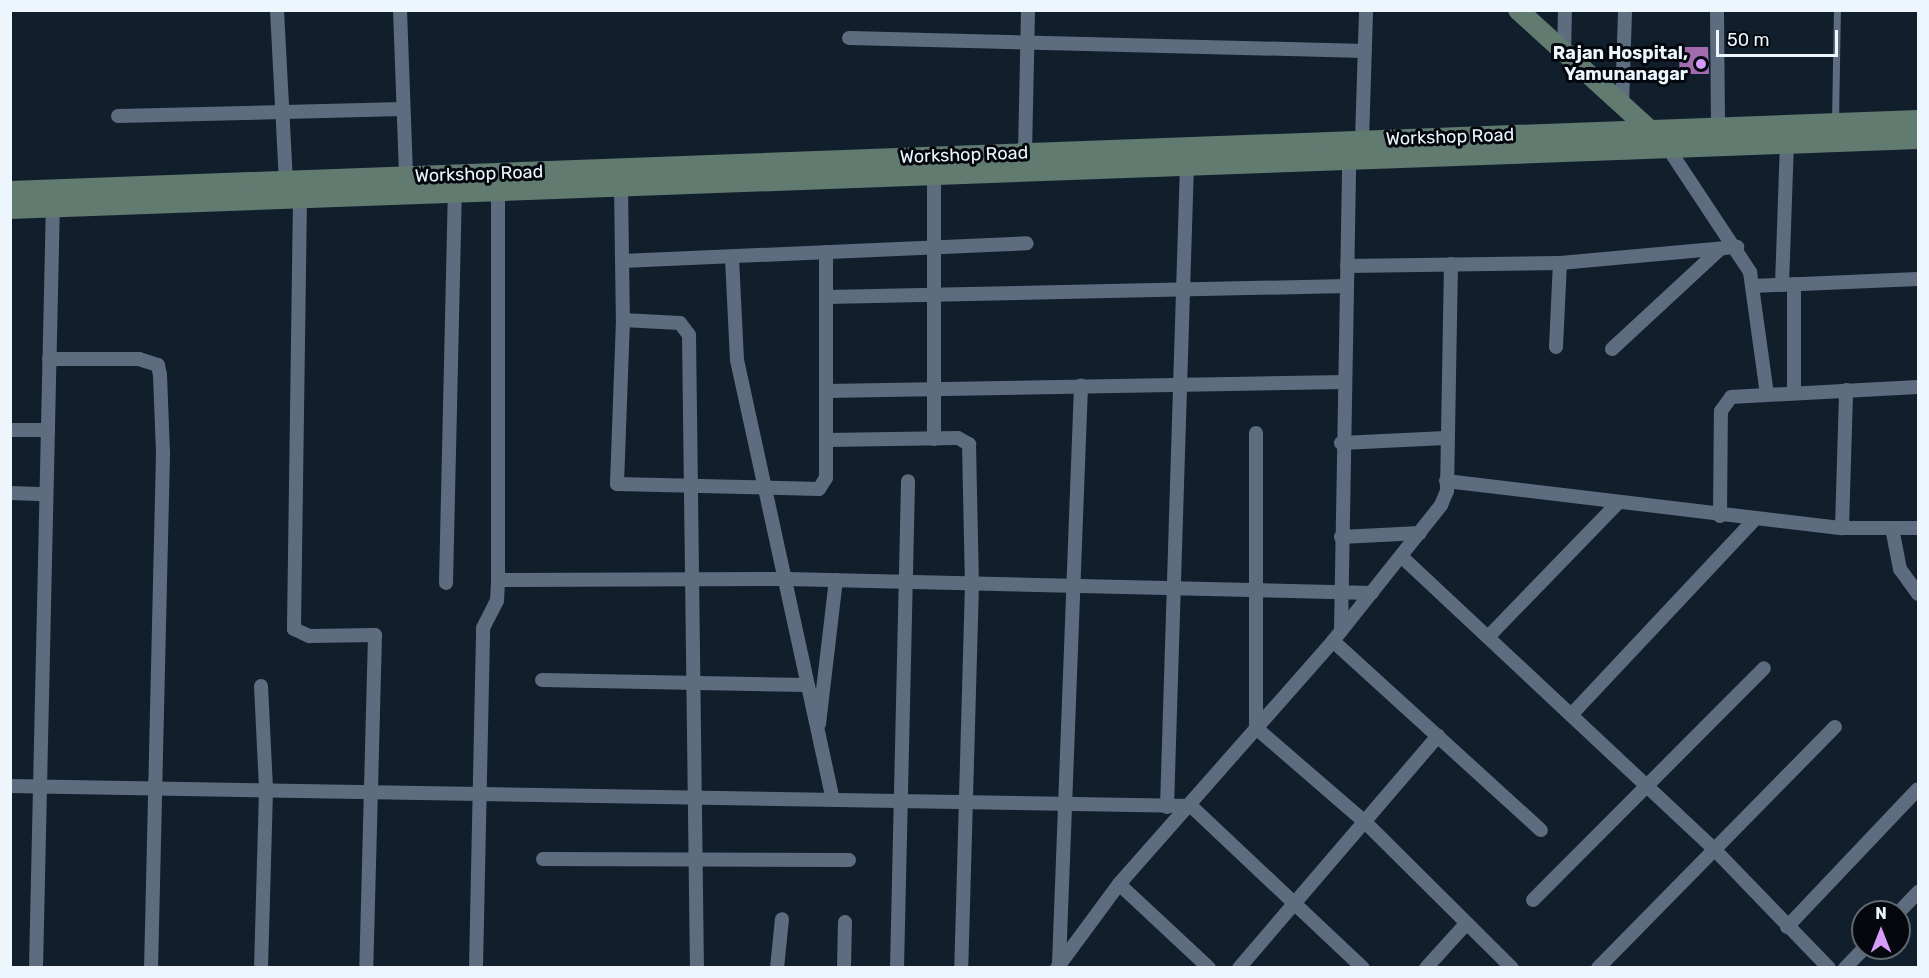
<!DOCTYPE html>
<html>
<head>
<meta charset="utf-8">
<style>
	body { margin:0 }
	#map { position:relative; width:1929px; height:978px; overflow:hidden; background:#111f2d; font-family:Rubik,sans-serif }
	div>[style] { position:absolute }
	.building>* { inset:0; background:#a16bae }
	.lane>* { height:7px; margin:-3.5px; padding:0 3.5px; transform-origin:3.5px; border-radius:3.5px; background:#5d6d7f }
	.street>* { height:14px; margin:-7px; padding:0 7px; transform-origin:7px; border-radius:7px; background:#5d6d7f }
	.secondary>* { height:20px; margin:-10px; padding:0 10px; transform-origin:10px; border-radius:10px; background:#617b71 }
	.dots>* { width:16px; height:16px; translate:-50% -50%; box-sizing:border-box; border:3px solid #04080e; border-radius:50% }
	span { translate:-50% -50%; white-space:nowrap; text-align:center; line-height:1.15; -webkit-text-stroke:6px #04080e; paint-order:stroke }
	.poi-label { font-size:18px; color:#edf5fd; font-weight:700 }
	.right { translate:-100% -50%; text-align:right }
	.street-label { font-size:18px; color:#edf5fd }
	.frame { position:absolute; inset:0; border:12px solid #edf5fd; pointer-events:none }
	.north { position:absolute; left:1851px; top:900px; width:60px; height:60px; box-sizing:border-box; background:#04080e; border:2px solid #61676e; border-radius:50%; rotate:0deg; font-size:16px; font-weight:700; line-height:24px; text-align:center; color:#edf5fd }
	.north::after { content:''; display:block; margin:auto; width:21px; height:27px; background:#d59cfb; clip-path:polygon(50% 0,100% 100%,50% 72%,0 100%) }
	.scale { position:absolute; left:1716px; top:30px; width:122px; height:27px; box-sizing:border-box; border:3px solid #edf5fd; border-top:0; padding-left:8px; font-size:18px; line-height:21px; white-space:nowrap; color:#edf5fd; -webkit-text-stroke:4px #04080e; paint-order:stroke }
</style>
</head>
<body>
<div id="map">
	<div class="building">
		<div style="clip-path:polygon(1680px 47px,1708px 47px,1709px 74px,1679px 74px)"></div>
	</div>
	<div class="lane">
		<div style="left:1835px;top:121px;width:111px;rotate:-89deg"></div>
	</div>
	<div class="street">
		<div style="left:277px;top:10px;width:172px;rotate:87deg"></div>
		<div style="left:400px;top:10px;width:167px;rotate:87.9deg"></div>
		<div style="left:1717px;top:10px;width:117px;rotate:89.5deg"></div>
		<div style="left:849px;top:38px;width:516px;rotate:1.44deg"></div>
		<div style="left:1564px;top:56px;width:46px;rotate:-88.8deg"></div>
		<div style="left:1622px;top:107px;width:97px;rotate:-88.2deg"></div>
		<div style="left:118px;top:116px;width:285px;rotate:-1.4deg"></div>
		<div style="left:1362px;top:140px;width:130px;rotate:-88.2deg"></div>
		<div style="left:1668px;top:148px;width:149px;rotate:56.5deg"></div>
		<div style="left:1750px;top:272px;width:123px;rotate:82.1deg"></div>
		<div style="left:1025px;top:153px;width:143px;rotate:-88.8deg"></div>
		<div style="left:621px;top:185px;width:135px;rotate:89.2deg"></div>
		<div style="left:623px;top:320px;width:57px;rotate:3deg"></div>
		<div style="left:680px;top:323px;width:15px;rotate:53deg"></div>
		<div style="left:689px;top:335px;width:633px;rotate:89.28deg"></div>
		<div style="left:300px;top:198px;width:431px;rotate:90.8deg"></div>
		<div style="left:294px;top:629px;width:17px;rotate:25deg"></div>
		<div style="left:309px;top:636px;width:66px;rotate:-0.9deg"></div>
		<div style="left:375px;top:635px;width:333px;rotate:91.5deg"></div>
		<div style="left:732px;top:258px;width:102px;rotate:87.2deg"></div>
		<div style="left:737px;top:360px;width:450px;rotate:77.7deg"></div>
		<div style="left:622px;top:261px;width:405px;rotate:-2.5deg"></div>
		<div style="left:1347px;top:266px;width:213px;rotate:-0.8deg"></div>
		<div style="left:1560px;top:263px;width:178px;rotate:-5.2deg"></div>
		<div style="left:1794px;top:284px;width:109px;rotate:90deg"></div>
		<div style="left:1782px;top:285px;width:141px;rotate:-88deg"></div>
		<div style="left:1753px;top:286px;width:165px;rotate:-2.4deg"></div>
		<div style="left:827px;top:297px;width:520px;rotate:-1.21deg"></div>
		<div style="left:623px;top:320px;width:164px;rotate:92.1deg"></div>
		<div style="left:617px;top:484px;width:202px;rotate:1.4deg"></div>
		<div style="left:819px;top:489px;width:13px;rotate:-58deg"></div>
		<div style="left:826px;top:478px;width:226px;rotate:-90deg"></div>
		<div style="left:1556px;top:347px;width:84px;rotate:-87.3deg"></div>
		<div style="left:1612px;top:349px;width:146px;rotate:-42.8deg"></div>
		<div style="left:49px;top:359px;width:90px"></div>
		<div style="left:139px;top:359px;width:20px;rotate:18deg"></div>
		<div style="left:158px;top:365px;width:10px;rotate:79deg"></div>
		<div style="left:160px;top:375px;width:78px;rotate:87.8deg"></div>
		<div style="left:163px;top:453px;width:515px;rotate:91.33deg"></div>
		<div style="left:826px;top:391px;width:519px;rotate:-0.99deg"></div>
		<div style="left:10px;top:430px;width:38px"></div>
		<div style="left:1256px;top:433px;width:295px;rotate:90deg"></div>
		<div style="left:1256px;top:728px;width:144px;rotate:40.8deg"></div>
		<div style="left:1365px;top:822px;width:207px;rotate:44.8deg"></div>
		<div style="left:934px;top:439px;width:271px;rotate:-90deg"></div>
		<div style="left:826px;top:440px;width:132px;rotate:-0.9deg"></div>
		<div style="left:958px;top:438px;width:13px;rotate:29deg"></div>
		<div style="left:969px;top:444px;width:139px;rotate:88.8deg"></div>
		<div style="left:972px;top:583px;width:385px;rotate:91.6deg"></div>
		<div style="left:1341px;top:443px;width:105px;rotate:-2.7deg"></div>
		<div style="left:1446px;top:481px;width:399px;rotate:6.8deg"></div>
		<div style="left:1842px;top:528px;width:76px"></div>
		<div style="left:10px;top:493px;width:36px;rotate:2deg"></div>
		<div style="left:1720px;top:516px;width:105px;rotate:-89.5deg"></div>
		<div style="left:1721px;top:411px;width:17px;rotate:-54deg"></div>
		<div style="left:1731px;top:397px;width:187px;rotate:-3.1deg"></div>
		<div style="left:1842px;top:528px;width:138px;rotate:-88.3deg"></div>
		<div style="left:1892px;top:528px;width:42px;rotate:79deg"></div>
		<div style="left:1900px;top:569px;width:31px;rotate:54deg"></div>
		<div style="left:1341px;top:537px;width:79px;rotate:-2.9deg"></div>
		<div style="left:1402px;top:557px;width:427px;rotate:43.1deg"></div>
		<div style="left:1714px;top:849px;width:165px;rotate:46deg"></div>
		<div style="left:498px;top:580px;width:289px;rotate:-0.2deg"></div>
		<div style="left:787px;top:579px;width:585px;rotate:1.37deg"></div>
		<div style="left:446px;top:583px;width:391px;rotate:-88.7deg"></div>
		<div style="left:1341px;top:631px;width:472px;rotate:-89deg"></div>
		<div style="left:1488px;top:637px;width:185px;rotate:-45.9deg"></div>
		<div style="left:1333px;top:641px;width:281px;rotate:42.3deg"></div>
		<div style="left:542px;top:680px;width:263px;rotate:1.1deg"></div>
		<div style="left:261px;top:686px;width:104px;rotate:87.2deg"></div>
		<div style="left:266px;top:790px;width:178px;rotate:91.6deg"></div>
		<div style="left:1571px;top:715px;width:269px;rotate:-46.8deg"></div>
		<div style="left:819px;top:724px;width:145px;rotate:-83.3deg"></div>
		<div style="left:10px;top:786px;width:1181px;rotate:0.97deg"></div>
		<div style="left:1191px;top:806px;width:236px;rotate:43.3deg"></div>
		<div style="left:1167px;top:807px;width:642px;rotate:-88.22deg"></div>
		<div style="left:543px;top:859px;width:306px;rotate:0.2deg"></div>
		<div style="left:1119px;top:884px;width:123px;rotate:43deg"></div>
		<div style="left:1533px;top:900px;width:327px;rotate:-45.1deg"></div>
		<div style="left:1899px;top:912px;width:28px;rotate:-46deg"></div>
		<div style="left:1787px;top:927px;width:190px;rotate:-46.5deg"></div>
		<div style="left:1059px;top:964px;width:579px;rotate:-87.82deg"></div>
		<div style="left:36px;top:968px;width:769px;rotate:-88.73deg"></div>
		<div style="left:476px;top:968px;width:340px;rotate:-88.8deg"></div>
		<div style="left:483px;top:628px;width:30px;rotate:-63deg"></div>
		<div style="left:497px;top:601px;width:21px;rotate:-87deg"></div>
		<div style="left:498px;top:580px;width:390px;rotate:-90deg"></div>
		<div style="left:777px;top:968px;width:49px;rotate:-84.2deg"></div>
		<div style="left:844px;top:968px;width:46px;rotate:-88.8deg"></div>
		<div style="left:897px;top:968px;width:487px;rotate:-88.7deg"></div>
		<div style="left:1057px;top:968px;width:104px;rotate:-53.6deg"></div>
		<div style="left:1119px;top:884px;width:324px;rotate:-48.6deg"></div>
		<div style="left:1333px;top:641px;width:174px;rotate:-51.5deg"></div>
		<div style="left:1441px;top:505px;width:15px;rotate:-67deg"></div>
		<div style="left:1447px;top:491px;width:227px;rotate:-89deg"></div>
		<div style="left:1239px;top:968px;width:306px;rotate:-49.4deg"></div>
		<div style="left:1426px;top:968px;width:58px;rotate:-47.8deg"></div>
		<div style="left:1598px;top:968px;width:338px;rotate:-45.5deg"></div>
		<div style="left:1845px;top:968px;width:28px;rotate:-46deg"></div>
	</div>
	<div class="secondary">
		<div style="left:1518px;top:10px;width:183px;rotate:42.3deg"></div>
		<div style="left:10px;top:191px;width:1909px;rotate:-2.13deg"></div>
		<div style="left:10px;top:209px;width:1909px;rotate:-2.1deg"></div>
	</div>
	<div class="dots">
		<div style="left:1701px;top:64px;background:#d59cfb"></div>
	</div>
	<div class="poi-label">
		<span class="right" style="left:1688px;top:64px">Rajan Hospital,<br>Yamunanagar</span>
	</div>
	<div class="street-label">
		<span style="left:1450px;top:137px;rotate:-2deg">Workshop Road</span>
		<span style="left:964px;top:155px;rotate:-2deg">Workshop Road</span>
		<span style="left:479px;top:174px;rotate:-2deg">Workshop Road</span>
	</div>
	<div class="frame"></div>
	<div class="north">N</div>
	<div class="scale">50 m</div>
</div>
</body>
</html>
